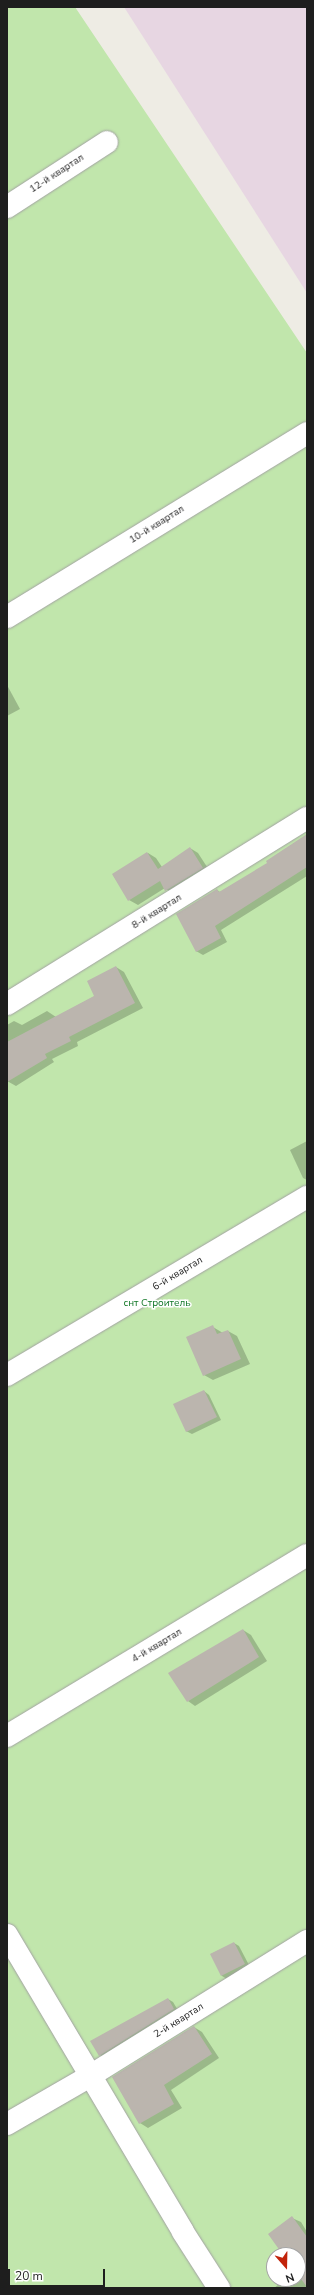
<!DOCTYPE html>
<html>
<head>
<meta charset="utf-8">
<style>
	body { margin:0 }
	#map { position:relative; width:314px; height:2295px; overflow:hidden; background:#eeece4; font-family:"Nunito Sans",sans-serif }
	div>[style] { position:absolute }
	.industrial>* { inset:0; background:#e7d6e2 }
	.grass>* { inset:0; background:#c1e6ac }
	.shadow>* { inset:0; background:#0003 }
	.building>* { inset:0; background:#bbb5ae }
	.roads { filter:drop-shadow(0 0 1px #a2a2a2) drop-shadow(0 0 1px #a2a2a2) }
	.minor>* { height:22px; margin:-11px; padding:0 11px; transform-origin:11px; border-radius:11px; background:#fff }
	span { translate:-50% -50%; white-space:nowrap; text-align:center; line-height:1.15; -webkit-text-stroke:3px #fff; paint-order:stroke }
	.street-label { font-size:10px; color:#1e1e1e }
	.park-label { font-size:10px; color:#117727 }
	.frame { position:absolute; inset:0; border:8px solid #1e1e1e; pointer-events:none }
	.north { position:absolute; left:266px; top:2247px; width:40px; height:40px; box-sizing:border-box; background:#fff; border:1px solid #a5a5a5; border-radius:50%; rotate:160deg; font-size:11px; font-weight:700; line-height:16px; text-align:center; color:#1e1e1e }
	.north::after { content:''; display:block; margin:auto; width:14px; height:18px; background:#c2230a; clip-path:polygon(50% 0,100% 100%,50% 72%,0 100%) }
	.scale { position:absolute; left:8px; top:2269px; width:97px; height:18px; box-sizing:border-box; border:2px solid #1e1e1e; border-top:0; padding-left:5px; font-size:12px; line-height:14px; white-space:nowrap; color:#1e1e1e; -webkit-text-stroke:3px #fff; paint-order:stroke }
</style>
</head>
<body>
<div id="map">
	<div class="industrial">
		<div style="clip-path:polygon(124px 7px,307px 7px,307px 293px)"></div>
	</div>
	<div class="grass">
		<div style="clip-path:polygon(evenodd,7px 7px,75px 7px,307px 353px,307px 2288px,7px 2288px,7px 7px,274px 2255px,298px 2255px,298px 2279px,274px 2279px,274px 2255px)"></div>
	</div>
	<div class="shadow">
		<div style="clip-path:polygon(7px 685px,20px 709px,7px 716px)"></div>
		<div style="clip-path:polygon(307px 836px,307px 876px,221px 930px,227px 942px,203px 955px,196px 951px,217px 890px,220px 892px,269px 864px)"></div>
		<div style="clip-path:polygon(190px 848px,198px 853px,211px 873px,174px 895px,165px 888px,138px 905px,129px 900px,113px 875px,148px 853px,156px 858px,162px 867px)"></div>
		<div style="clip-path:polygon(116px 967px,124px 972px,143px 1008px,77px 1042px,78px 1046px,52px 1059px,54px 1062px,16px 1086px,7px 1081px,7px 1025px,14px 1021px,22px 1025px,47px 1011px,56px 1017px,95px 996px)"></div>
		<div style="clip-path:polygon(307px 1141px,307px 1180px,303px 1178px,290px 1150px)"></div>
		<div style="clip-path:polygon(213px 1327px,223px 1333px,228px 1331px,237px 1336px,250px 1364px,213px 1380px,204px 1375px)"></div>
		<div style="clip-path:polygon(204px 1391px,209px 1395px,221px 1420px,192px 1434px,186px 1431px)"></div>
		<div style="clip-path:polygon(243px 1630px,251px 1635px,267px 1661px,195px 1706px,188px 1701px)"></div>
		<div style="clip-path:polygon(234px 1943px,239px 1946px,250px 1967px,227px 1979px,222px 1976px,211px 1954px)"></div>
		<div style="clip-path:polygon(168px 1999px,173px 2002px,179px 2012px,105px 2058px,100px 2055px)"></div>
		<div style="clip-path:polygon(194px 2027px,202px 2032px,219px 2058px,171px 2090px,182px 2108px,148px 2128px,140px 2123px)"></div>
		<div style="clip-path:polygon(292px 2218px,301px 2222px,307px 2232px,307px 2288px,274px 2288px,286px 2279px,298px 2279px,298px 2255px,285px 2255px)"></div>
	</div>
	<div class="building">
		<div style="clip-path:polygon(307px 834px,307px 867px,215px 926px,221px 938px,196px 952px,176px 914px,217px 889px,219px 892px,267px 863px,266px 861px)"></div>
		<div style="clip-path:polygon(190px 847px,203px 868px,165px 891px,160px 881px,128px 901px,112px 874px,147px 852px,158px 869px)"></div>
		<div style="clip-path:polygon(116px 966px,135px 1003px,69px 1037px,71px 1041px,45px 1054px,47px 1058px,7px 1082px,7px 1042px,94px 996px,87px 981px)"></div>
		<div style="clip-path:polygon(213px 1325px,217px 1334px,228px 1330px,241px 1359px,203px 1376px,186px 1337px)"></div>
		<div style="clip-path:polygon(204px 1390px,217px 1417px,186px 1432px,173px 1404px)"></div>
		<div style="clip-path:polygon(243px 1629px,259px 1657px,187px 1702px,168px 1673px)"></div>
		<div style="clip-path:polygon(234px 1942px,245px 1964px,221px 1976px,210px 1954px)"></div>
		<div style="clip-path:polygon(168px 1998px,174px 2009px,99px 2056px,90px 2041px)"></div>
		<div style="clip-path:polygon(194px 2026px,212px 2054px,164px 2085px,174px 2104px,139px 2124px,112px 2077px)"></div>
		<div style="clip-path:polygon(292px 2216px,307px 2237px,307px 2287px,298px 2275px,298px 2255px,283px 2255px,268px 2234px)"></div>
	</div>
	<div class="roads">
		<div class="minor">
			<div style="left:7px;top:207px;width:119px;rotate:-33deg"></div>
			<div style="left:7px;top:617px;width:352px;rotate:-31.5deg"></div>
			<div style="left:7px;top:1004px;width:353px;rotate:-31.8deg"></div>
			<div style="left:7px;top:1375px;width:349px;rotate:-30.7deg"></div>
			<div style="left:7px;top:1736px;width:350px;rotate:-31.1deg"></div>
			<div style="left:7px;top:1935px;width:345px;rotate:59.3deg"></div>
			<div style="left:183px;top:2232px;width:67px;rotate:57.3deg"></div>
			<div style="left:7px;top:2124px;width:96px;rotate:-30deg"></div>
			<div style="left:90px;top:2076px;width:256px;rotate:-31.9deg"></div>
		</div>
	</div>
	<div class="street-label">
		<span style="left:57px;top:174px;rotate:-33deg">12-й квартал</span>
		<span style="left:157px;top:525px;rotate:-32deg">10-й квартал</span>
		<span style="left:157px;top:912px;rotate:-32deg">8-й квартал</span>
		<span style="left:178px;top:1274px;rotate:-31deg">6-й квартал</span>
		<span style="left:157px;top:1646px;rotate:-31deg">4-й квартал</span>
		<span style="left:179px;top:2021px;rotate:-32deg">2-й квартал</span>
	</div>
	<div class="park-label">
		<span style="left:157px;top:1304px">снт Строитель</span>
	</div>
	<div class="frame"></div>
	<div class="north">N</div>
	<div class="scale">20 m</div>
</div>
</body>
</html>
